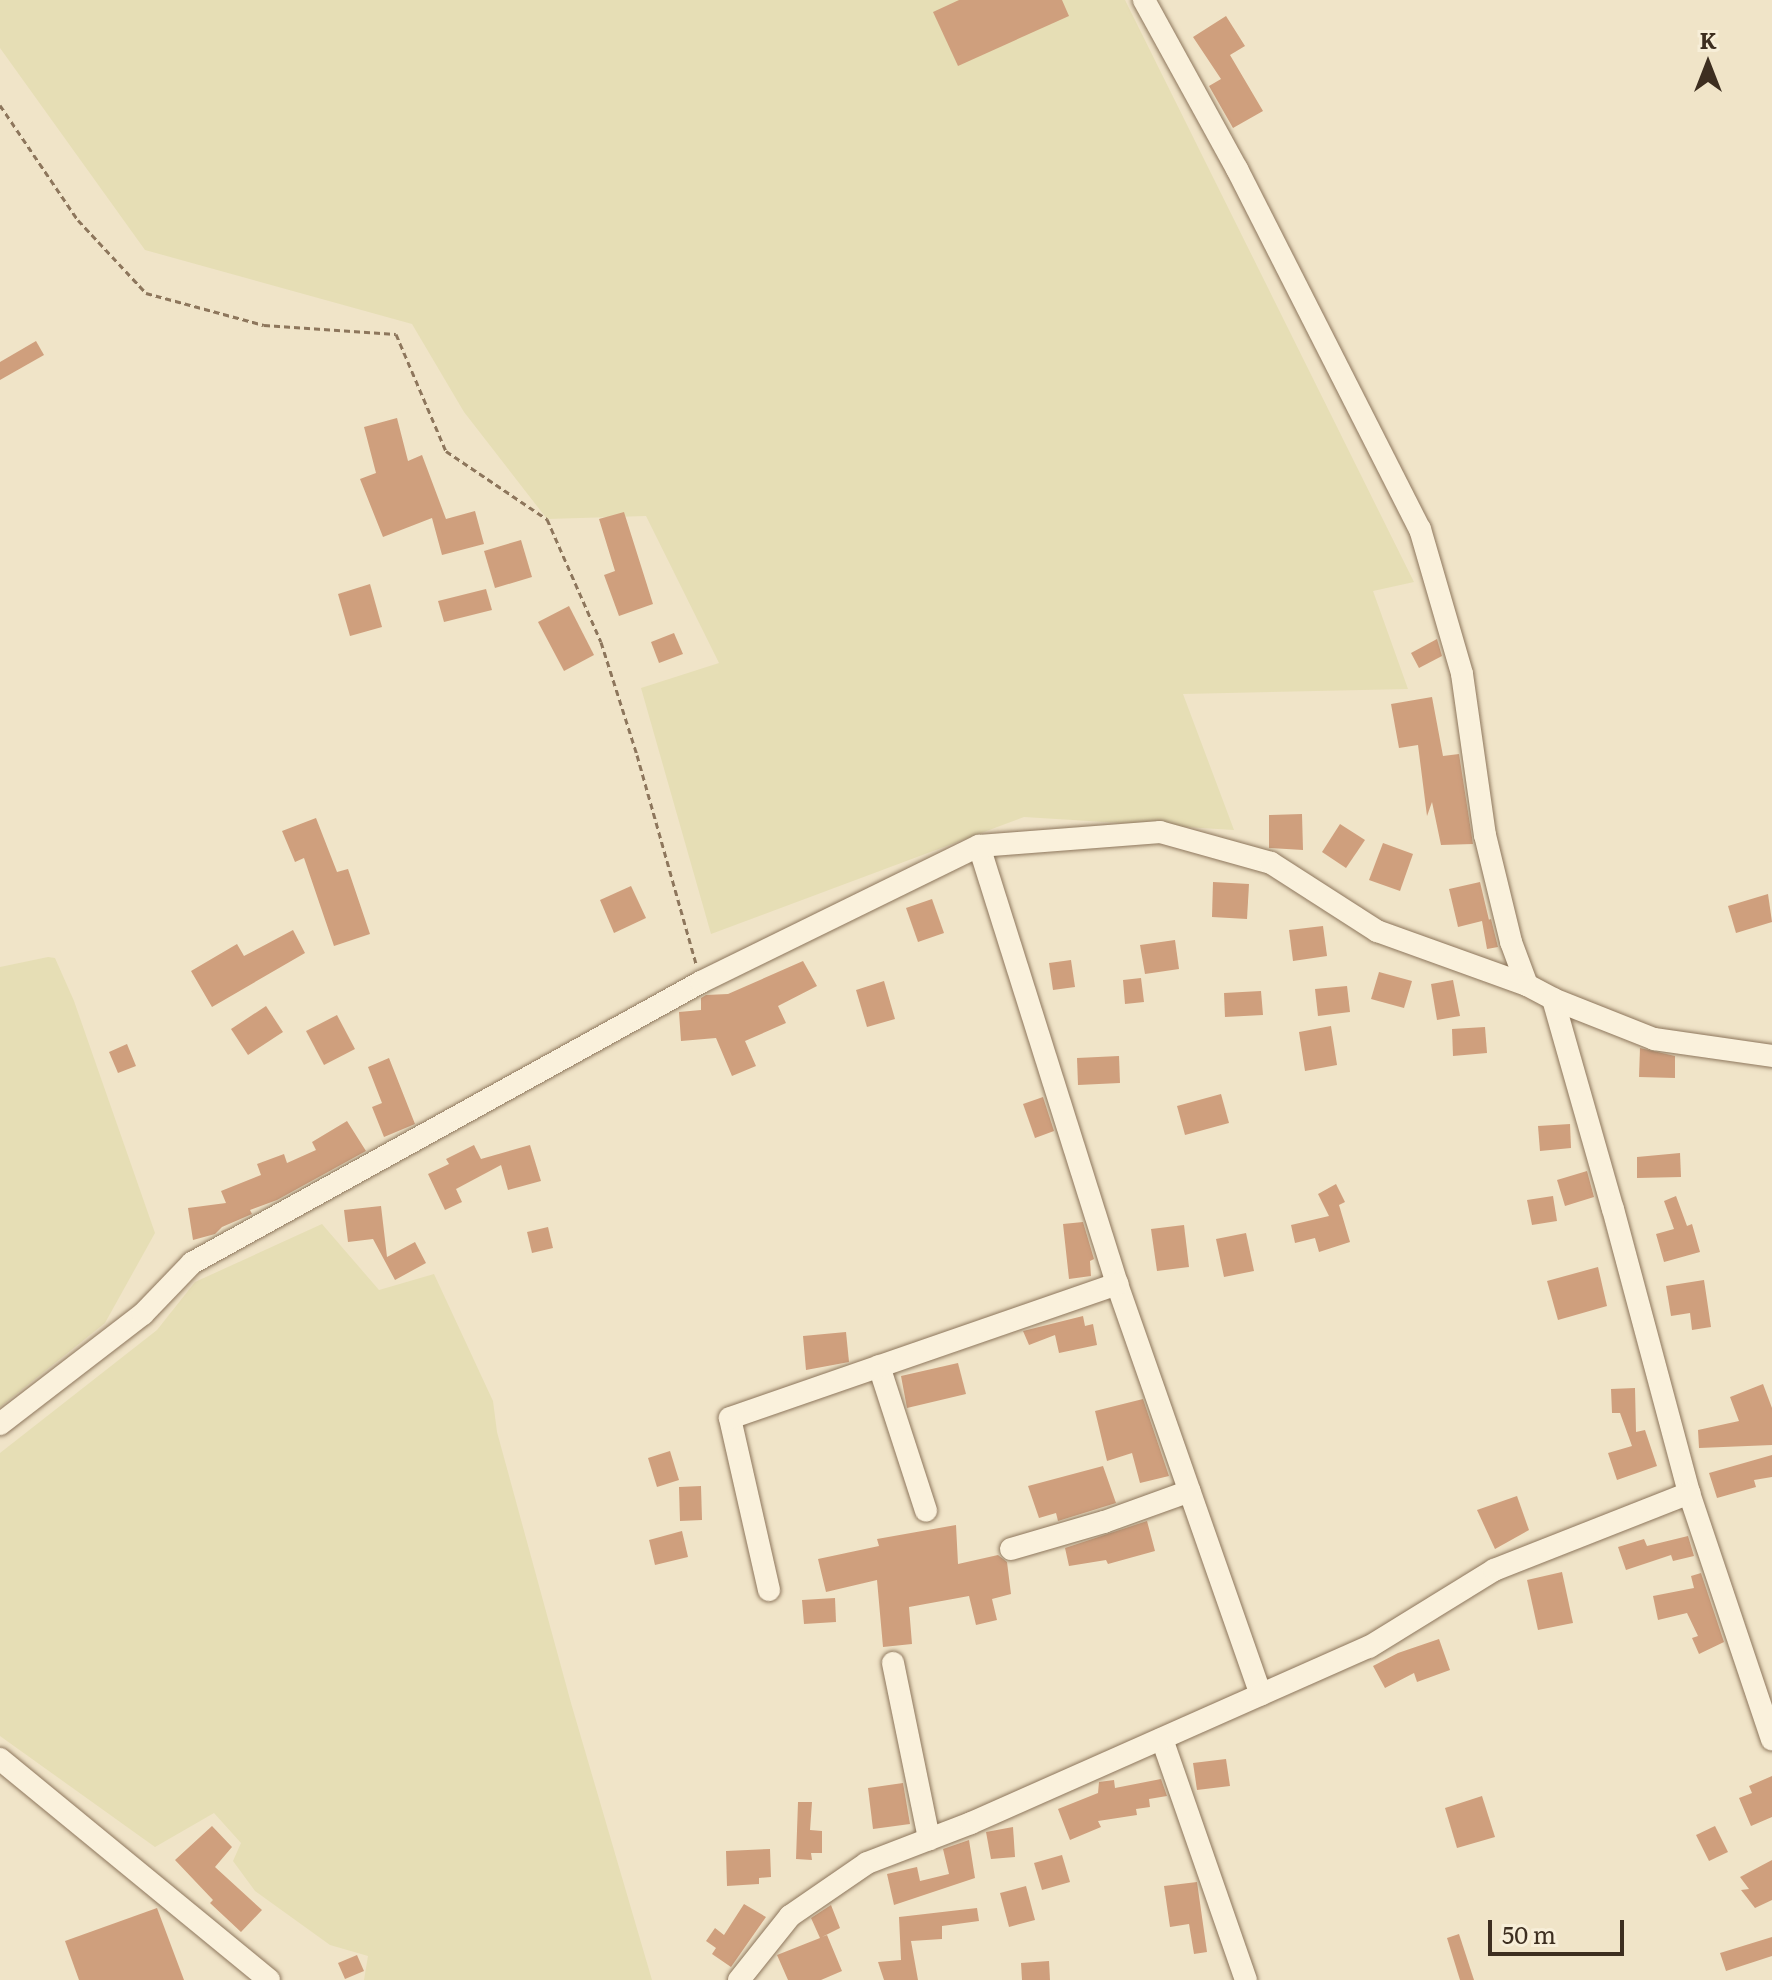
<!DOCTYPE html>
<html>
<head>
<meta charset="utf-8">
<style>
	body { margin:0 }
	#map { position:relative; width:1772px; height:1980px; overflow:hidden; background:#f0e4c8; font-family:Literata,serif }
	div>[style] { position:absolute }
	.farmland>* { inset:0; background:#e6deb5 }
	.building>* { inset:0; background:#cf9f7d }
	.path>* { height:3px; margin-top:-1.5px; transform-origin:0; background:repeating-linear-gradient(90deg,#8d765c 0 6px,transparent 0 10px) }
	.roads { filter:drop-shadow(0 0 2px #8d765c) drop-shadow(0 0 2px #8d765c) }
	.street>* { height:22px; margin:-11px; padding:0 11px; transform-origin:11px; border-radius:11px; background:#faf1dc }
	span { translate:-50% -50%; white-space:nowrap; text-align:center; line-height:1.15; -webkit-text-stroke:7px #f7eed8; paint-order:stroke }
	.north { position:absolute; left:1668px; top:24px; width:80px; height:80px; -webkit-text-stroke:6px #f7eed8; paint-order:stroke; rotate:0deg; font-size:22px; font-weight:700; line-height:32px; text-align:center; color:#3d2e20 }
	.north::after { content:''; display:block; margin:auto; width:28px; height:36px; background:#3d2e20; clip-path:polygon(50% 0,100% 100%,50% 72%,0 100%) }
	.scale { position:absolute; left:1488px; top:1920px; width:136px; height:36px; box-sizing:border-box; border:4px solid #3d2e20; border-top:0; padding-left:10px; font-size:24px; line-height:28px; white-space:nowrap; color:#3d2e20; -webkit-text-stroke:6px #f7eed8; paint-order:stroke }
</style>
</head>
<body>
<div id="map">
	<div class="farmland">
		<div style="clip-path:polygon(0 0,1125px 0,1414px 582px,1373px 591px,1408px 689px,1183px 694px,1234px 830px,1024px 817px,711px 934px,641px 688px,719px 663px,646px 516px,547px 519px,464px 412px,412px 324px,145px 250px,0 48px)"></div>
		<div style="clip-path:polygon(48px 957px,55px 958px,74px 1001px,155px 1233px,105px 1323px,0 1407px,0 967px)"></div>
		<div style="clip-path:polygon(322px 1224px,379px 1290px,434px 1274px,493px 1401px,497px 1432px,571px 1703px,652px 1980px,364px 1980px,368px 1956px,330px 1945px,255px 1891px,233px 1861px,241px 1843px,214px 1813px,155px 1847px,0 1736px,0 1453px,157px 1330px,195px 1282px)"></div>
	</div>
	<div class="building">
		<div style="clip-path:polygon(959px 0,1062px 0,1069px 16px,958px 66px,933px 12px)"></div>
		<div style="clip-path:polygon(1226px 16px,1245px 46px,1230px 55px,1263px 111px,1233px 128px,1209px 86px,1221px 79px,1193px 37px)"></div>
		<div style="clip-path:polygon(36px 341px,44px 355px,0 380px,0 362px)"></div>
		<div style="clip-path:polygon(397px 418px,408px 461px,422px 455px,446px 519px,475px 511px,484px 544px,442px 555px,432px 518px,383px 537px,360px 479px,376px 473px,364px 427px)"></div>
		<div style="clip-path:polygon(624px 512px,653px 604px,619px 616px,604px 575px,615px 571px,599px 519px)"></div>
		<div style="clip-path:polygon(521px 540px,532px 577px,495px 588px,484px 551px)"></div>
		<div style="clip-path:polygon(370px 584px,382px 627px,350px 636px,338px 594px)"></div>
		<div style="clip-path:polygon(486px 589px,492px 610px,444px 622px,438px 601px)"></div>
		<div style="clip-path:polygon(569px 606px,594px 655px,564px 671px,538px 622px)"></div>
		<div style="clip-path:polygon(674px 633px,683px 654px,659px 663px,651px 642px)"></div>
		<div style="clip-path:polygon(1437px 639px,1442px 656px,1419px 668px,1411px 653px)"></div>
		<div style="clip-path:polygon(1432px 697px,1443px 756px,1459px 754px,1473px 844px,1441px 845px,1432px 802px,1427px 816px,1418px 745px,1399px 748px,1391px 704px)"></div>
		<div style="clip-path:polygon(1302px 814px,1303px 850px,1269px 848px,1269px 815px)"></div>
		<div style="clip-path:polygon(316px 818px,337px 872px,348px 869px,370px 934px,334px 946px,304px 858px,295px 862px,282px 831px)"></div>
		<div style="clip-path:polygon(1340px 824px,1365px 840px,1346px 868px,1322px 852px)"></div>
		<div style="clip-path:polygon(1383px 843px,1413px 854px,1400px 891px,1369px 880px)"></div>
		<div style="clip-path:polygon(1213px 882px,1249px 884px,1247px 919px,1212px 917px)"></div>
		<div style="clip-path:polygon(1480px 882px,1489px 920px,1485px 921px,1491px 919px,1498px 947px,1487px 949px,1482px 921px,1458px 927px,1449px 889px)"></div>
		<div style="clip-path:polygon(631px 886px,646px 918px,614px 933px,600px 900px)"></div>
		<div style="clip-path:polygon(1768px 894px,1772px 922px,1736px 933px,1728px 906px)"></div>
		<div style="clip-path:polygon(932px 899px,944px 933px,918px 942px,906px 908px)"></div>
		<div style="clip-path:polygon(1323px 926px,1327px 956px,1293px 961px,1289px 930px)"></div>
		<div style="clip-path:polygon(293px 930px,305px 953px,212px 1007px,191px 971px,237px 944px,244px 956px)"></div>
		<div style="clip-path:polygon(1175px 940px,1179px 969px,1145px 974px,1140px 945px)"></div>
		<div style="clip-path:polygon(1071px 960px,1075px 987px,1053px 990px,1049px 963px)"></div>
		<div style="clip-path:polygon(803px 961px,817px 986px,778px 1006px,786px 1023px,745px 1041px,756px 1066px,732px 1076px,716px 1038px,681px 1041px,679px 1012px,701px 1010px,701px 998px,706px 995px,728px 994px)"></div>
		<div style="clip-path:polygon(1379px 972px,1412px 981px,1404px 1008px,1371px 999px)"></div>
		<div style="clip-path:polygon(1141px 978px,1144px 1002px,1125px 1004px,1123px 980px)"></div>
		<div style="clip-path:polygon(1453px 980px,1460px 1016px,1437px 1020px,1431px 984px)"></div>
		<div style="clip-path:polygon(884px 981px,895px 1019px,867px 1027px,856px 990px)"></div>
		<div style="clip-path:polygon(1347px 986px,1350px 1012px,1318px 1016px,1315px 989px)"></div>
		<div style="clip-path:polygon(1261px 991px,1263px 1015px,1225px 1017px,1224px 993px)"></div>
		<div style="clip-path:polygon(266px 1006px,283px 1032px,248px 1055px,231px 1029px)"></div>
		<div style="clip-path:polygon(337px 1015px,355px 1049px,324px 1065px,306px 1031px)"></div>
		<div style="clip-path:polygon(1331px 1026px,1337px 1065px,1305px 1071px,1299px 1032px)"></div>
		<div style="clip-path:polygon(1485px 1027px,1487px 1053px,1453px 1056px,1452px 1029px)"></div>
		<div style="clip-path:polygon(127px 1044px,136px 1066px,118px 1073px,109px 1052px)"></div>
		<div style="clip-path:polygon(1640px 1048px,1675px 1056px,1675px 1078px,1639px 1077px)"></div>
		<div style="clip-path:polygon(1119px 1056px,1120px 1083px,1078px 1085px,1077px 1058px)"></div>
		<div style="clip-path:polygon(389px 1058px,415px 1124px,384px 1137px,372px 1107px,382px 1103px,368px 1067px)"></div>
		<div style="clip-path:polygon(1221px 1094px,1229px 1123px,1185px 1135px,1177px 1106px)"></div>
		<div style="clip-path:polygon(1043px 1097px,1054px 1131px,1035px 1138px,1023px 1104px)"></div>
		<div style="clip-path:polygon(347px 1121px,366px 1151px,277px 1200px,250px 1210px,252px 1214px,222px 1227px,215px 1234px,193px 1240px,188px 1208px,226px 1203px,221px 1191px,261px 1175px,257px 1164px,284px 1154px,287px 1163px,316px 1150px,312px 1142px)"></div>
		<div style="clip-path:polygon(1570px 1124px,1571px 1148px,1540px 1151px,1538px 1126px)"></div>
		<div style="clip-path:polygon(474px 1145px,481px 1159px,530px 1145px,541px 1181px,508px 1190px,501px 1165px,456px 1189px,462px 1202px,445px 1210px,428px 1174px,449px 1164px,446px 1159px)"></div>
		<div style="clip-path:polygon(1680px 1153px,1681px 1177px,1637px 1178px,1637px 1157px)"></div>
		<div style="clip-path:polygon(1587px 1171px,1594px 1197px,1565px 1206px,1557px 1180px)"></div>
		<div style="clip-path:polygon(1336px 1184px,1345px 1202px,1339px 1205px,1350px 1242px,1319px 1252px,1315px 1238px,1295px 1243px,1291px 1225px,1329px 1216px,1318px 1194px)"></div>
		<div style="clip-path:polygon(1553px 1196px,1557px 1221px,1532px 1225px,1527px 1200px)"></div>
		<div style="clip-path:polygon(1676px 1196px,1687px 1226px,1692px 1224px,1700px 1252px,1664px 1262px,1656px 1234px,1674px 1229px,1664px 1201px)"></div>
		<div style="clip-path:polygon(381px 1206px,387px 1257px,415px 1242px,426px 1263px,395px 1280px,373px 1239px,348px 1242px,344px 1210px)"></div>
		<div style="clip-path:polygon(1083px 1222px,1094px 1259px,1090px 1261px,1091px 1276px,1069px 1279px,1063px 1224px)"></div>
		<div style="clip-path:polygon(1184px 1225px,1189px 1267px,1157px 1271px,1151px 1229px)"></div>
		<div style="clip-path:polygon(548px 1227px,553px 1248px,532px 1253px,527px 1232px)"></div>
		<div style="clip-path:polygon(1246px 1233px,1254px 1271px,1224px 1277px,1216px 1239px)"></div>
		<div style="clip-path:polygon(1598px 1267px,1607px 1306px,1558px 1320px,1547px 1281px)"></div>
		<div style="clip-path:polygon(1704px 1280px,1711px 1327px,1692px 1330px,1690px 1313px,1671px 1316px,1666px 1286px)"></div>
		<div style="clip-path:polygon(1083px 1316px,1085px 1326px,1093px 1324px,1097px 1345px,1059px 1353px,1055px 1335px,1029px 1345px,1023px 1331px)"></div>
		<div style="clip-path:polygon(846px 1332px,849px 1362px,806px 1370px,803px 1336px)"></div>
		<div style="clip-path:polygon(958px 1363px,966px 1394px,907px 1408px,901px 1376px)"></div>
		<div style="clip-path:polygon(1763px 1384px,1772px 1408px,1772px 1445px,1699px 1448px,1698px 1430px,1739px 1421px,1730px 1397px)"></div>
		<div style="clip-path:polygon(1635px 1388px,1636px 1432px,1645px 1430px,1657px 1466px,1617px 1480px,1608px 1453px,1632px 1446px,1620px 1413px,1612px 1413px,1611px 1389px)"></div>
		<div style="clip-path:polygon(1143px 1399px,1169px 1476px,1140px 1483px,1132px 1453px,1107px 1461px,1095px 1411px)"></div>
		<div style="clip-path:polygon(670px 1451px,679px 1480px,657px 1487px,648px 1458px)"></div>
		<div style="clip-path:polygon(1772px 1455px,1772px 1477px,1754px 1480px,1756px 1487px,1717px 1498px,1709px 1473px)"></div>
		<div style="clip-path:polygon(1103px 1466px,1116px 1503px,1058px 1521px,1056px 1513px,1039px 1518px,1028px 1486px)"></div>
		<div style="clip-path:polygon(701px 1486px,702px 1520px,680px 1521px,679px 1487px)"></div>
		<div style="clip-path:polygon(1517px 1496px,1529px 1530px,1495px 1549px,1477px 1510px)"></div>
		<div style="clip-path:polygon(1147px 1521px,1155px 1551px,1108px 1564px,1106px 1560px,1069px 1566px,1065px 1548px)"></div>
		<div style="clip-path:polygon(956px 1525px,958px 1564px,998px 1555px,1007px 1562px,1011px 1594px,992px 1599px,997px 1620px,976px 1625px,969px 1596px,909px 1607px,912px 1644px,883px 1647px,877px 1580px,826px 1592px,818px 1559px,879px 1546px,877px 1539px)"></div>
		<div style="clip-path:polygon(682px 1531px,688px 1557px,655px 1565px,649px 1540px)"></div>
		<div style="clip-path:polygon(1688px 1536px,1694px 1556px,1673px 1561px,1671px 1555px,1626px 1570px,1618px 1547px,1644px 1539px,1647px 1546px)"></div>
		<div style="clip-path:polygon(1562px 1572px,1573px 1623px,1538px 1630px,1527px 1580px)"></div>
		<div style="clip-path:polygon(1701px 1573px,1724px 1642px,1699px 1654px,1692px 1638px,1698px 1636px,1687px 1613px,1658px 1620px,1653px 1596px,1694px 1588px,1691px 1576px)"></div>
		<div style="clip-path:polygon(835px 1598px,836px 1622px,804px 1624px,802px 1600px)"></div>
		<div style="clip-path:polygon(1439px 1639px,1450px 1670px,1417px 1682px,1414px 1673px,1385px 1688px,1373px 1666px,1398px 1653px)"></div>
		<div style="clip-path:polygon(1226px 1759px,1230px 1786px,1197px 1790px,1193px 1763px)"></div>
		<div style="clip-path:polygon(1772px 1776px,1772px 1817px,1751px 1826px,1739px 1798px,1752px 1793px,1749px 1786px)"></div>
		<div style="clip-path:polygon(1161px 1779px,1167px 1796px,1149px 1799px,1150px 1807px,1136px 1809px,1137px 1815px,1098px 1821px,1101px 1827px,1070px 1840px,1058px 1809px,1098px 1793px,1099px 1782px,1114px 1780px,1115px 1788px)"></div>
		<div style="clip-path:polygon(903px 1783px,910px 1824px,873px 1829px,868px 1788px)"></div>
		<div style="clip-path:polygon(1482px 1796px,1495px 1837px,1457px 1848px,1445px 1808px)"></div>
		<div style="clip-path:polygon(798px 1802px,812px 1802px,810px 1830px,822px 1831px,822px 1853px,811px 1853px,812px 1860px,796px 1859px)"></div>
		<div style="clip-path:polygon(212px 1826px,232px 1847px,215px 1867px,262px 1910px,241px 1932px,210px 1903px,213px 1900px,175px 1860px)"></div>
		<div style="clip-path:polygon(1715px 1826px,1728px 1852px,1709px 1861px,1696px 1835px)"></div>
		<div style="clip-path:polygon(1013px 1827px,1015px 1857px,991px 1859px,986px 1832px)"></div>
		<div style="clip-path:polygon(969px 1840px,975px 1878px,894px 1905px,887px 1874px,917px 1867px,920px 1881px,949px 1874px,943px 1849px)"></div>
		<div style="clip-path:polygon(770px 1849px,771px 1877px,759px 1878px,759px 1884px,727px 1886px,726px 1851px)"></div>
		<div style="clip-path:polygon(1062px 1855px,1070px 1882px,1042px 1890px,1034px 1863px)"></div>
		<div style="clip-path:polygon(1772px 1860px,1772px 1900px,1755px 1908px,1741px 1890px,1749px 1889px,1740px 1877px)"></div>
		<div style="clip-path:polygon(1197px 1882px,1207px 1952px,1194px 1954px,1189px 1924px,1170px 1927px,1164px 1886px)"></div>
		<div style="clip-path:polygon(1026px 1886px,1035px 1920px,1009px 1927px,1000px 1893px)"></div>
		<div style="clip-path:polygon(744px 1904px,766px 1917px,731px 1967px,712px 1954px,716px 1948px,706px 1941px,715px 1928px,724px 1935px)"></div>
		<div style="clip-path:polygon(831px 1905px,840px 1928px,822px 1937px,827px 1935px,842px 1971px,821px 1980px,788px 1980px,777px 1955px,820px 1938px,811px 1918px)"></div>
		<div style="clip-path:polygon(157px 1908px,184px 1980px,79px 1980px,65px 1941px)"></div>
		<div style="clip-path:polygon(977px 1908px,979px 1921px,942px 1926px,942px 1939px,911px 1941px,918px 1980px,884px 1980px,878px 1962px,901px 1960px,899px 1917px)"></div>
		<div style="clip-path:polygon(1459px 1934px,1474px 1980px,1460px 1980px,1447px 1938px)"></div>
		<div style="clip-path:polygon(1772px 1937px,1772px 1956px,1726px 1971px,1720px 1953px)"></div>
		<div style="clip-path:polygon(357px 1955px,364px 1971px,345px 1979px,338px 1963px)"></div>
		<div style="clip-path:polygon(1049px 1961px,1050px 1980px,1022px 1980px,1021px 1963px)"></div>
	</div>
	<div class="path">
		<div style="left:0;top:105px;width:139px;rotate:55.9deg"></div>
		<div style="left:78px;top:220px;width:100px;rotate:47deg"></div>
		<div style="left:146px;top:293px;width:122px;rotate:15.2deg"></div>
		<div style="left:264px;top:325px;width:132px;rotate:3.9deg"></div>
		<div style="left:396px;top:334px;width:127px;rotate:66.9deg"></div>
		<div style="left:446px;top:451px;width:122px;rotate:34deg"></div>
		<div style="left:547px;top:519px;width:134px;rotate:66.3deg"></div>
		<div style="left:601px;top:642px;width:119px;rotate:72.3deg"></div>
		<div style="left:637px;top:755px;width:217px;rotate:74.2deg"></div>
	</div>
	<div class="roads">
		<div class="street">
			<div style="left:1144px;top:0;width:193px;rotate:61.2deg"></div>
			<div style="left:1237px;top:169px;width:404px;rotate:63.1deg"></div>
			<div style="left:1420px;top:529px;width:151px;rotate:73.8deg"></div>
			<div style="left:1462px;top:674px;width:163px;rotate:81.9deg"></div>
			<div style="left:1485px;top:835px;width:110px;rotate:76.3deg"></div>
			<div style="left:1511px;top:942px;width:46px;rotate:69.6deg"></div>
			<div style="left:979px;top:846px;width:459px;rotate:72.5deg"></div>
			<div style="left:1117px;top:1284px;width:435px;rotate:70.7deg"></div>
			<div style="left:1553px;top:999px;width:218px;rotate:74.1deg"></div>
			<div style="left:1613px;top:1209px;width:294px;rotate:75deg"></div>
			<div style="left:1689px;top:1493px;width:260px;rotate:71.4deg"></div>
			<div style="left:879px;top:1366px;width:152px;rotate:72deg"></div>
			<div style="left:0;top:1424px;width:180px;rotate:-37.6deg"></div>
			<div style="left:143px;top:1314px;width:71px;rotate:-46.1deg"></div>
			<div style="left:192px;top:1263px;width:581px;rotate:-28.9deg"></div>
			<div style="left:701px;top:982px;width:309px;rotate:-26.1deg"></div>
			<div style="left:979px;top:846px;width:182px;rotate:-4.4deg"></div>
			<div style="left:1160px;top:832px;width:115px;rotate:15.6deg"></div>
			<div style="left:1271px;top:863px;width:126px;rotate:32.7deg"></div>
			<div style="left:1377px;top:931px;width:159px;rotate:19.8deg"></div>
			<div style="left:1527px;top:985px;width:30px;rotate:28deg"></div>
			<div style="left:1553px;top:999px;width:109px;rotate:21.6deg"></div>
			<div style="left:1654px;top:1039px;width:119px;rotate:8.2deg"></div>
			<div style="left:1011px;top:1549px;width:97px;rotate:-16.2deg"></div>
			<div style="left:1104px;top:1522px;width:91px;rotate:-19.8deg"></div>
			<div style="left:769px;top:1590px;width:176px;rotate:-102.8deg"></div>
			<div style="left:730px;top:1418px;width:410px;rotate:-19.1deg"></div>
			<div style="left:893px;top:1663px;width:180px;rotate:78.4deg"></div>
			<div style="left:1162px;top:1739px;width:255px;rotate:70.8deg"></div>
			<div style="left:0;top:1759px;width:348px;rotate:39.4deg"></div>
			<div style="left:739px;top:1980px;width:82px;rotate:-51.4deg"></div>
			<div style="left:790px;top:1916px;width:93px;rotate:-34.5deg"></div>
			<div style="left:867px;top:1863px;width:111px;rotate:-21deg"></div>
			<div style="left:971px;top:1823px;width:435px;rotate:-23.9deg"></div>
			<div style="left:1369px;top:1647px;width:147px;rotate:-31.6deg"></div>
			<div style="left:1494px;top:1570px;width:210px;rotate:-21.5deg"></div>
		</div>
	</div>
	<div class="north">K</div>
	<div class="scale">50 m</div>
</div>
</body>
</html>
